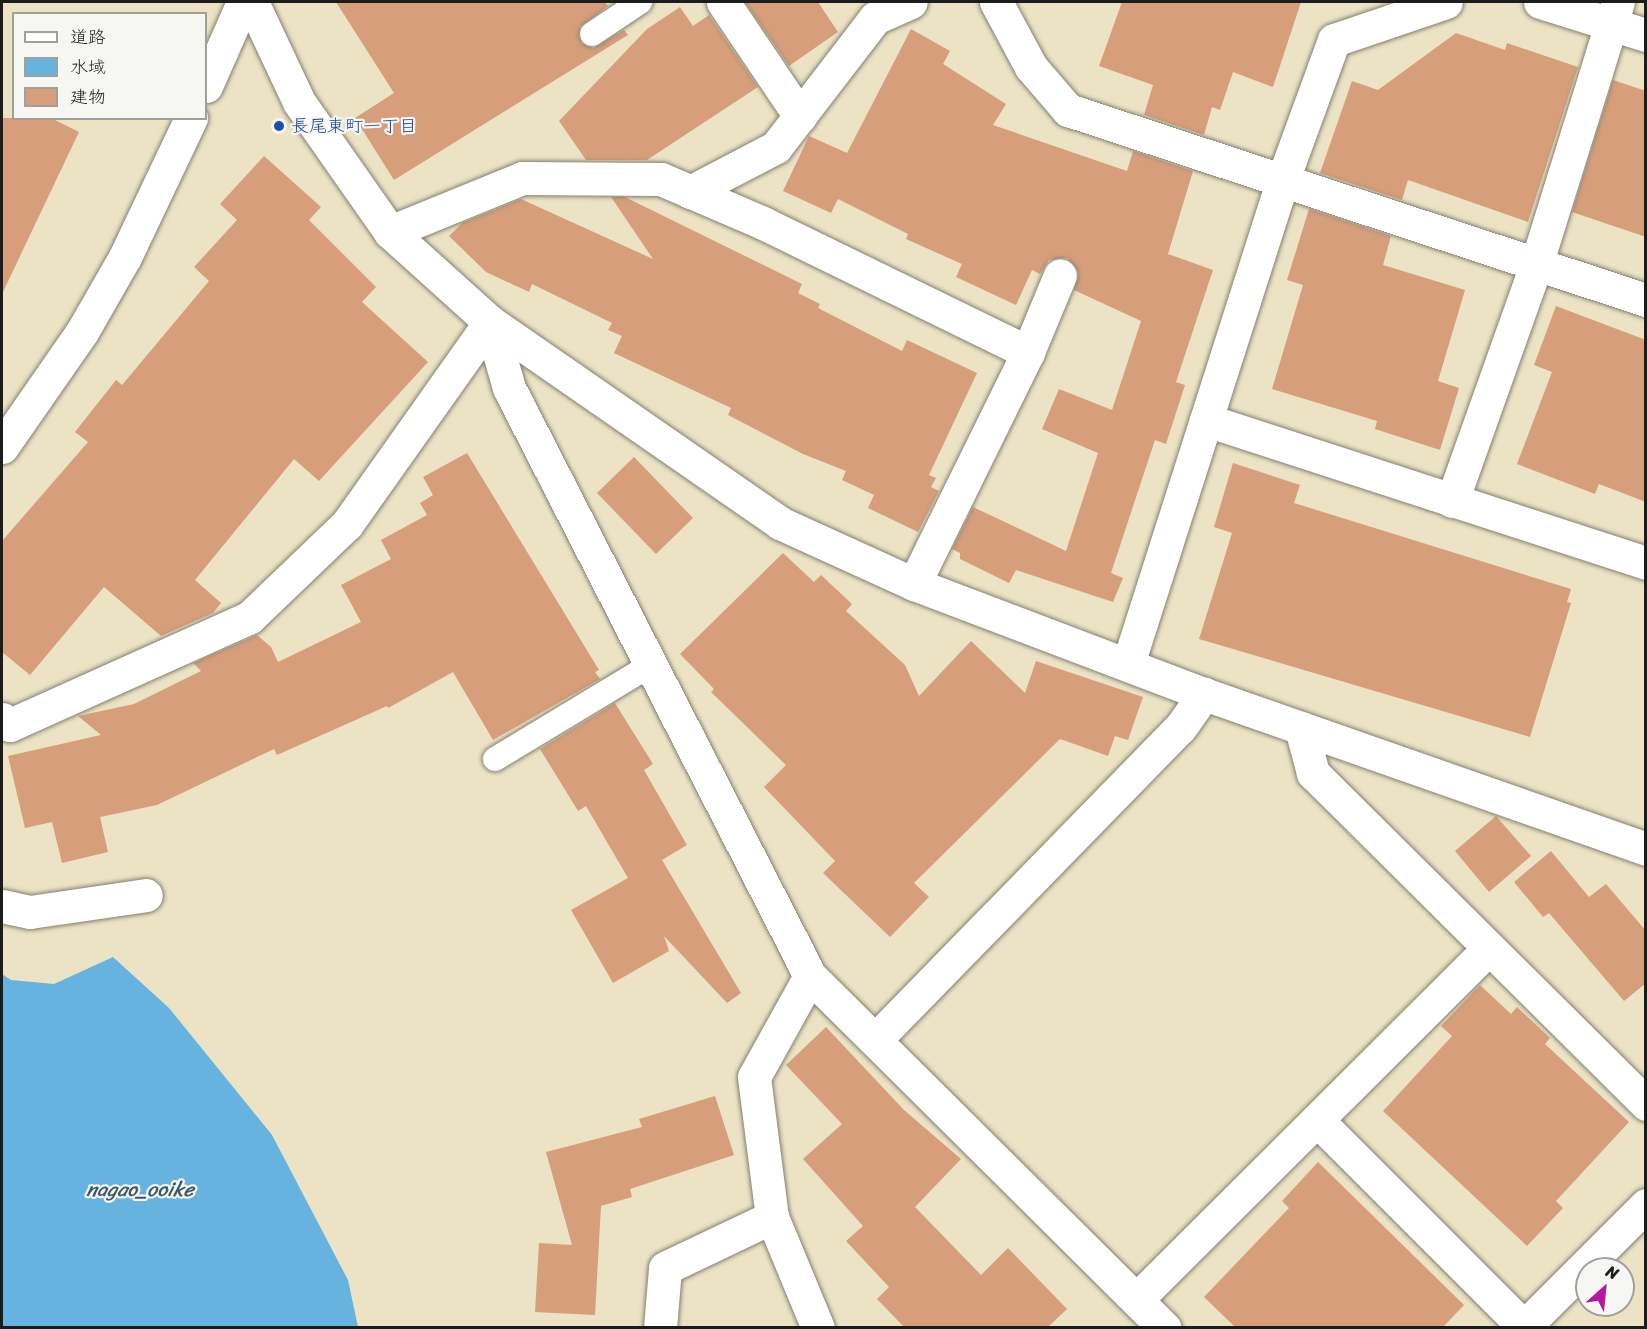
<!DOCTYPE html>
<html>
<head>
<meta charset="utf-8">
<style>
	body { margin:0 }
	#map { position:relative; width:1647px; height:1329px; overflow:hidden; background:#ece3c5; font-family:Sriracha,"Klee One",sans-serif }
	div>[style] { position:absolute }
	.water>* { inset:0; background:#67b3e0 }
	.building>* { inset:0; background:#d69e7b }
	.roads { filter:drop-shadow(0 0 2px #848070) drop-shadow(0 0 2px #848070) }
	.service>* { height:24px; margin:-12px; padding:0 12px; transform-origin:12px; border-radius:12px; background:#fff }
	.minor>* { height:33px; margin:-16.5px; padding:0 16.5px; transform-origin:16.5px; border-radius:16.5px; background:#fff }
	.tertiary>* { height:33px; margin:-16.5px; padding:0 16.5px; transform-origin:16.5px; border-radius:16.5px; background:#fff }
	.dots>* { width:16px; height:16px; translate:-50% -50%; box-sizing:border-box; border:3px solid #f6f6f2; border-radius:50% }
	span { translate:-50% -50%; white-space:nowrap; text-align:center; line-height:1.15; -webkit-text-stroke:4.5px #f6f6f2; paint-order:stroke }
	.transit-label { font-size:18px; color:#164399 }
	.left { translate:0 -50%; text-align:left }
	.water-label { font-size:20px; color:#3a586a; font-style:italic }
	.frame { position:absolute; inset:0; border:3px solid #1c1c1c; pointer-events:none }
	.legend { position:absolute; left:12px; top:12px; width:195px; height:108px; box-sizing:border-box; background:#f6f6f2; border:2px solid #9f9f9c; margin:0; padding:8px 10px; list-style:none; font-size:18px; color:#1c1c1c }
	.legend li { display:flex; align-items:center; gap:12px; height:30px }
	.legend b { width:30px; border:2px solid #9f9f9c }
	.north { position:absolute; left:1575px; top:1257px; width:60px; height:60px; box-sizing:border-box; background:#f6f6f2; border:2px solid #9f9f9c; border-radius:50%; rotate:27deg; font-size:16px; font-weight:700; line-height:24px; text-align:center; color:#1c1c1c }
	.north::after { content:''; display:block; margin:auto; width:21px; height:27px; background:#b5179e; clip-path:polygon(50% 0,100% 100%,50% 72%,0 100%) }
</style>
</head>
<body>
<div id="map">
	<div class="water">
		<div style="clip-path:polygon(113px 957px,169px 1008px,272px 1135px,348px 1280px,358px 1327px,2px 1327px,2px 974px,11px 980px,54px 984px)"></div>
	</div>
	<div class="building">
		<div style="clip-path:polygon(336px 2px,605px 2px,608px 6px,580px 27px,581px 42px,593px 48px,624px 30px,628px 35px,394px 180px,355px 118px,394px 93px)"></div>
		<div style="clip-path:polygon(745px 2px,818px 2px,838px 32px,789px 66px)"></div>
		<div style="clip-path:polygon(1122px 2px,1301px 2px,1273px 87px,1233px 72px,1220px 110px,1212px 107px,1204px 135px,1144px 115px,1153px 85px,1099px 66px)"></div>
		<div style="clip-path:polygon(680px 7px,693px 26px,709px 15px,758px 87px,647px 160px,586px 160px,559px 121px,647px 29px)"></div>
		<div style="clip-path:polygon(911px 29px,950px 51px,943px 64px,1006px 104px,993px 125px,1127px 171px,1133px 151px,1193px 171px,1168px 254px,1213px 270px,1176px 382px,1185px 385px,1166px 444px,1155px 440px,1111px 573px,1123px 578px,1113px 602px,1016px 570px,1009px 583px,960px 559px,960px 553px,952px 549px,973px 507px,1066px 551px,1098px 453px,1042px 429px,1059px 389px,1112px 410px,1141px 321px,1074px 290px,1078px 272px,1067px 258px,1049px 260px,1040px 274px,1032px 270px,1016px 305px,956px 277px,962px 264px,906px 239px,908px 234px,838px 199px,831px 213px,783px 191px,809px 136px,847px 153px)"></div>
		<div style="clip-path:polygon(1456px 33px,1505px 50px,1507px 43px,1578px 67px,1528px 222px,1408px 180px,1402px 200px,1320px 173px,1352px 81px,1378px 90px)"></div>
		<div style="clip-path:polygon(1613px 80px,1646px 91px,1646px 237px,1572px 212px)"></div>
		<div style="clip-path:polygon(2px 118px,51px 118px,79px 132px,2px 294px)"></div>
		<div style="clip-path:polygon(264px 156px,321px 207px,309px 220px,376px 287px,362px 302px,428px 362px,319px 481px,294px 459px,195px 580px,221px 603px,213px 613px,161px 636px,104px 587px,30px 675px,2px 652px,2px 541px,88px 442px,75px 432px,116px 380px,122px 385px,209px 281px,194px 267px,237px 220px,220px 204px)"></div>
		<div style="clip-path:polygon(611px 197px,625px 197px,802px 284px,798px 293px,820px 304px,818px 308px,902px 351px,907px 340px,977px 373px,929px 475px,936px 478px,931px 487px,939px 491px,918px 532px,868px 508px,874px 495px,842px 480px,846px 471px,803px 454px,728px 415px,731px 408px,614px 353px,622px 336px,608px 330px,612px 323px,532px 284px,529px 292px,486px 272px,449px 236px,462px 223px,521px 199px,653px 259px)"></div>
		<div style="clip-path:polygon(1309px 209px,1391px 236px,1383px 265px,1465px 290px,1438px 381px,1459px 388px,1440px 450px,1375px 429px,1377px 421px,1272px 389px,1303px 285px,1287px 280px)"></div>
		<div style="clip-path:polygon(1556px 306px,1646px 340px,1646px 502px,1599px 484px,1595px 494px,1517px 464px,1552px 372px,1534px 365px)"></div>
		<div style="clip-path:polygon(467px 453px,599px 670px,595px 672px,600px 679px,493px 740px,453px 672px,388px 708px,387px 706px,277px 755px,274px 749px,157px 805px,100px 817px,108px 852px,62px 863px,52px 822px,25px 828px,8px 756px,101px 735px,78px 716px,134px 704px,201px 671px,193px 663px,257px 635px,271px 647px,278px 662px,361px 622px,341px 585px,391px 559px,381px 540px,427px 515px,420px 503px,433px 495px,423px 477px)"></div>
		<div style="clip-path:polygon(634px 457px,693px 518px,656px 554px,597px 493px)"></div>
		<div style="clip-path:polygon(1233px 463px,1300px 485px,1294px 503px,1571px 589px,1567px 602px,1571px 603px,1530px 737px,1199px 639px,1232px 533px,1214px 527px)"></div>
		<div style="clip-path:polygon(783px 553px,814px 582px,821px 575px,852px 604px,846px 611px,905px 665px,919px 696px,971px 641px,1025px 693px,1036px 661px,1143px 697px,1128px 740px,1115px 736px,1108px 756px,1060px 739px,914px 883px,929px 897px,890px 937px,823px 873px,835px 861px,764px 787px,786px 765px,711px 692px,714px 689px,680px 654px)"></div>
		<div style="clip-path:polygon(615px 703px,653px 764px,644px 770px,687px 845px,662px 860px,741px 993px,727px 1003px,664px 936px,669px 951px,613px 983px,571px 910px,628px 878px,586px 806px,578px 811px,540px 749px)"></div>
		<div style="clip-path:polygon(1496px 816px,1531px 856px,1489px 892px,1455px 851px)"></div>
		<div style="clip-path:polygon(1551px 851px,1589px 897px,1606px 884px,1646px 931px,1646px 983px,1624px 1001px,1549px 913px,1543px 917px,1514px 882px)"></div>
		<div style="clip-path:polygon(1480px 985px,1511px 1014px,1517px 1007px,1550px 1038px,1545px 1044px,1629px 1122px,1556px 1201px,1563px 1208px,1527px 1246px,1383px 1111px,1452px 1036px,1441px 1026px)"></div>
		<div style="clip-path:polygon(826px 1027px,904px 1110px,961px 1159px,915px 1207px,981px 1275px,1008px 1248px,1067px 1309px,1047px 1328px,905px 1328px,877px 1299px,889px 1287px,846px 1241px,863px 1226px,803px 1159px,842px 1124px,786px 1065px)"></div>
		<div style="clip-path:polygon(715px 1096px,734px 1155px,630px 1189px,632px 1197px,601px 1206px,595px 1315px,535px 1312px,539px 1243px,572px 1245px,546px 1152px,642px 1127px,639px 1119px)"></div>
		<div style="clip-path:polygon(1318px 1162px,1464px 1305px,1442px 1328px,1236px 1328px,1204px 1297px,1289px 1208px,1282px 1201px)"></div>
	</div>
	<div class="roads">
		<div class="service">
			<div style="left:592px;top:34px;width:58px;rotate:-33.7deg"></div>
			<div style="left:495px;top:759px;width:182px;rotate:-31.1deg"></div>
		</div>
		<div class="minor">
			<div style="left:723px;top:2px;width:138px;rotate:56deg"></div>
			<div style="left:996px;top:2px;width:74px;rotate:61.7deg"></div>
			<div style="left:1031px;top:67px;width:57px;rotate:49.3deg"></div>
			<div style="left:1068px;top:110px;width:608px;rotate:18.2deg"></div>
			<div style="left:1540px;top:2px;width:111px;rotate:17.3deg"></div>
			<div style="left:690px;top:192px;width:97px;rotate:-27.6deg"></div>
			<div style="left:776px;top:147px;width:163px;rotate:-52.5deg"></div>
			<div style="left:875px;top:18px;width:39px;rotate:-24deg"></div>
			<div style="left:390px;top:232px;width:143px;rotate:-22.2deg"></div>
			<div style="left:522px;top:178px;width:139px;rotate:0.4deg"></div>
			<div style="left:661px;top:179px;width:111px;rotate:23.3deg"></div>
			<div style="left:763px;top:223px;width:295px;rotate:26deg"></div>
			<div style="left:490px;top:322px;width:69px;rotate:73.9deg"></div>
			<div style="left:509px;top:388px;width:661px;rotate:62.89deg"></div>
			<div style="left:810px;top:976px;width:500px;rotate:44.8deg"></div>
			<div style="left:1206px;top:420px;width:463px;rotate:18deg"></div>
			<div style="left:1452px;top:501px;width:251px;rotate:-70.4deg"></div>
			<div style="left:1536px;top:265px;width:275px;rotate:-72.7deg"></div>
			<div style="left:914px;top:584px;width:258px;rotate:-63.8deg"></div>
			<div style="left:1028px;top:352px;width:83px;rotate:-67.4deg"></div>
			<div style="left:1128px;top:664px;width:506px;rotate:-72.28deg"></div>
			<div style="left:1282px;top:182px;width:151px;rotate:-69.9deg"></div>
			<div style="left:1334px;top:40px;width:118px;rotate:-18.7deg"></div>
			<div style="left:2px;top:719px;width:10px;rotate:37deg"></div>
			<div style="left:10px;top:725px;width:263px;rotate:-24.2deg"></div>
			<div style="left:250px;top:617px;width:134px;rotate:-43.8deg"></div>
			<div style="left:347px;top:524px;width:247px;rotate:-54.7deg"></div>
			<div style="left:1301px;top:728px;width:47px;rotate:75.1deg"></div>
			<div style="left:1313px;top:773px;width:470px;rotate:44.8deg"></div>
			<div style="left:2px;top:906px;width:29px;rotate:12deg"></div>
			<div style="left:30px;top:912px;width:117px;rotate:-8.3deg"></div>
			<div style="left:810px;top:976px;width:115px;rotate:119deg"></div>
			<div style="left:754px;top:1077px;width:141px;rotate:82.7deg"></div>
			<div style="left:772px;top:1217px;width:120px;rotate:67.5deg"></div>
			<div style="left:875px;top:1040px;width:436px;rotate:-45.7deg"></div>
			<div style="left:1180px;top:728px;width:42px;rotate:-54.8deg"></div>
			<div style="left:1317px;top:1120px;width:294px;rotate:45deg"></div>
			<div style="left:1137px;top:1299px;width:497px;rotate:-44.9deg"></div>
			<div style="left:660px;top:1328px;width:60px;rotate:-85.2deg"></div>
			<div style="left:665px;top:1268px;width:119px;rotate:-25.5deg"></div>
			<div style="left:1523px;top:1328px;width:174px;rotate:-45deg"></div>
		</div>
		<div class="tertiary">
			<div style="left:252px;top:2px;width:110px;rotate:64.8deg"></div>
			<div style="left:299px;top:102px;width:159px;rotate:55deg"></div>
			<div style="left:390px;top:232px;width:135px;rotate:42deg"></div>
			<div style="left:490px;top:322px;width:353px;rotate:34.7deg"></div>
			<div style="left:780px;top:523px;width:147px;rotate:24.5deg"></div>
			<div style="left:914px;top:584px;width:310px;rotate:20.8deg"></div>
			<div style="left:1204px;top:694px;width:468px;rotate:19.3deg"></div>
			<div style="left:206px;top:86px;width:92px;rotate:-66.2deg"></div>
			<div style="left:2px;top:447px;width:140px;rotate:-55.2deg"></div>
			<div style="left:82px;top:332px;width:86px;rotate:-60.2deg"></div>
			<div style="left:125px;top:257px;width:154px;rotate:-64.6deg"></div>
		</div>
	</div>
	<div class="dots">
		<div style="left:279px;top:126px;background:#1a4fb4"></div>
	</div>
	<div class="transit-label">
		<span class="left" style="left:291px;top:126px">長尾東町一丁目</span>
	</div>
	<div class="water-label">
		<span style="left:140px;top:1189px">nagao_ooike</span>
	</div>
	<div class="frame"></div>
	<ul class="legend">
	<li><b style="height:8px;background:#fff"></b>道路</li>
	<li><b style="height:16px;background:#67b3e0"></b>水域</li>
	<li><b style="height:16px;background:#d69e7b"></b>建物</li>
	</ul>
	<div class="north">N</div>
</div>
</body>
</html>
